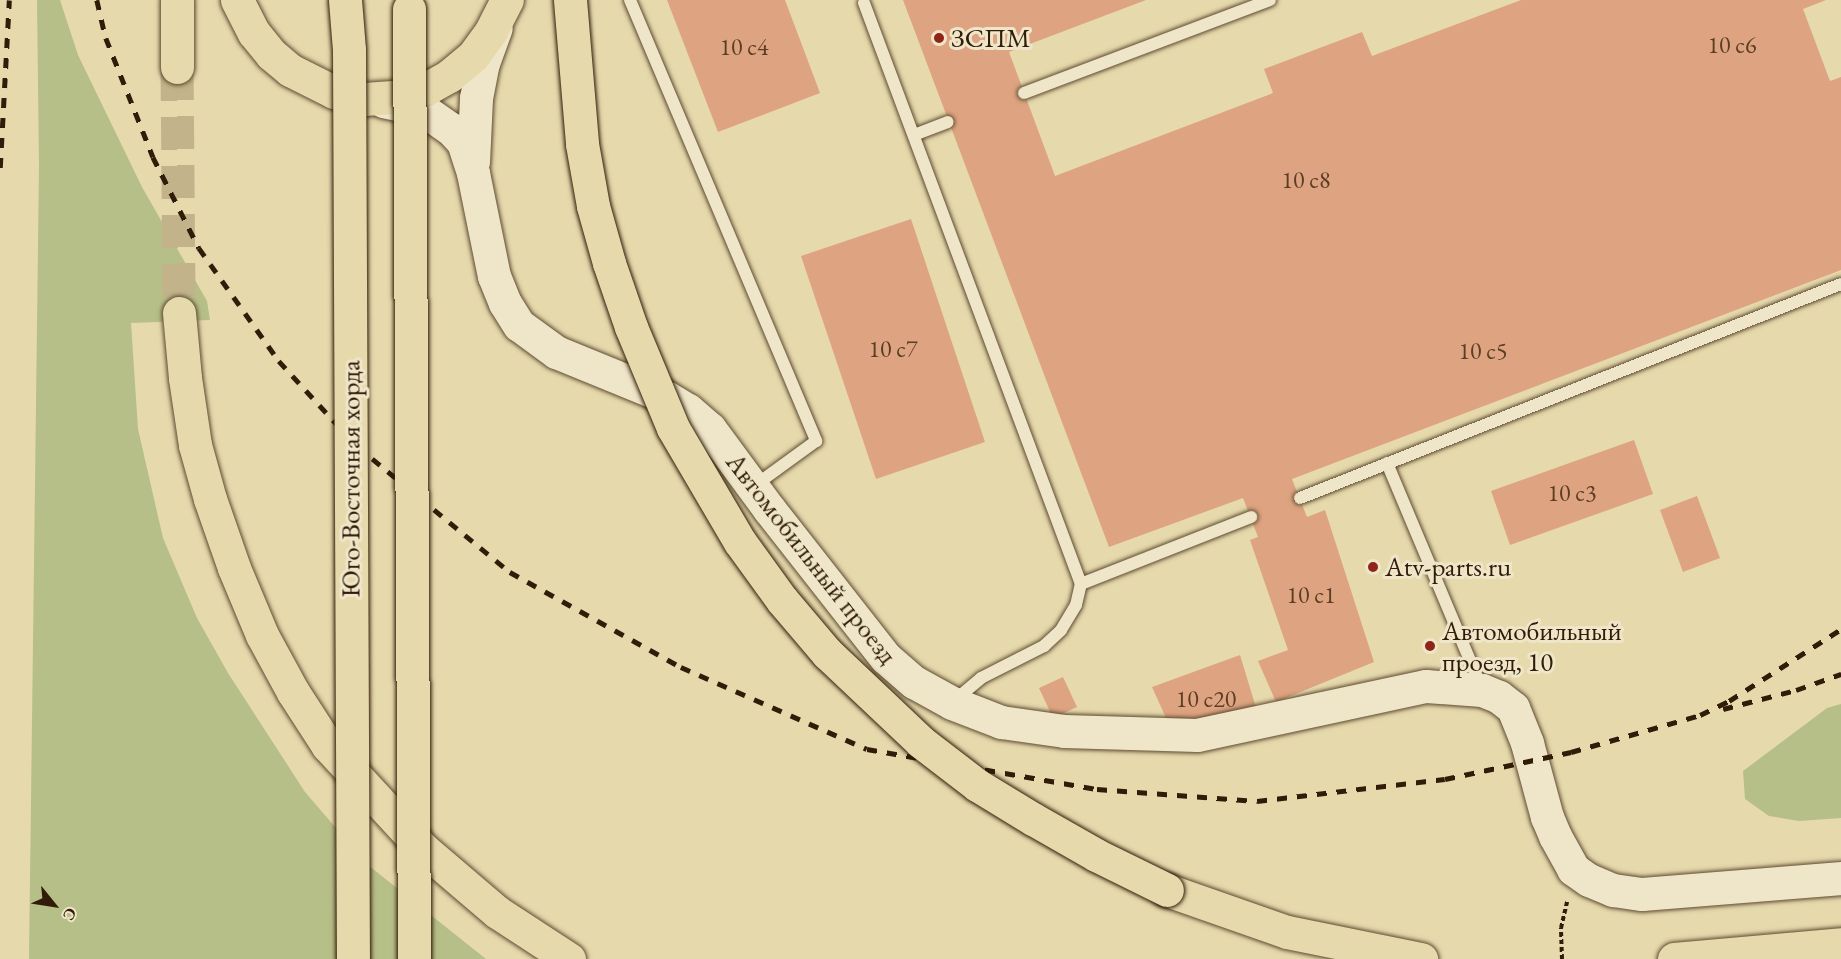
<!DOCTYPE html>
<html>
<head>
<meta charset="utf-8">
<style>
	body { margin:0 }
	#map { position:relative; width:1841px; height:959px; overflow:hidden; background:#e6d9ac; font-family:"EB Garamond",serif }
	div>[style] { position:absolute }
	.green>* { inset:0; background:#b7bf88 }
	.building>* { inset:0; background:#dea481 }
	.primary-tunnel>* { height:33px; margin-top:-16.5px; transform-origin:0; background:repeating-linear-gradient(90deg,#c2b38b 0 33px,transparent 0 49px) }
	.path>* { height:4px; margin-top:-2px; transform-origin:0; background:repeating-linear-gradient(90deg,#301c08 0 4.5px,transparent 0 7.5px) }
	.roads { filter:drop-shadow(0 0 2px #5e4b31) drop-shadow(0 0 2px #5e4b31) }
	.lane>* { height:12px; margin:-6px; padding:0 6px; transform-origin:6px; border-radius:6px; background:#efe6c9 }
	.secondary>* { height:33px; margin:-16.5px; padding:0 16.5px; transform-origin:16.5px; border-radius:16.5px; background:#efe6c9 }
	.primary>* { height:33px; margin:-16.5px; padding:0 16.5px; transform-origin:16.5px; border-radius:16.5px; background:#e6d9ac }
	.rail>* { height:4.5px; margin-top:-2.25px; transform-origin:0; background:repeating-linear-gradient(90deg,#301c08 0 10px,transparent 0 20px) }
	.bridges { filter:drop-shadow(0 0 2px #301c08) drop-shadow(0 0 2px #301c08) }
	.primary-bridge>* { height:33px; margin:-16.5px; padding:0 16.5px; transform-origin:16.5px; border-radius:16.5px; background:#e6d9ac }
	.dots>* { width:16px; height:16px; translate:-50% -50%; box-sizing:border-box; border:3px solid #efe6c9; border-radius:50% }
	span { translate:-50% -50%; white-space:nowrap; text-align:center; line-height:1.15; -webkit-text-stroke:6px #efe6c9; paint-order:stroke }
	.number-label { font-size:24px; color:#5c3e26 }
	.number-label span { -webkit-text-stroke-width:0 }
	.poi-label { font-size:27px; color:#301c08 }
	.left { translate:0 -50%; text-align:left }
	.street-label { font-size:27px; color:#301c08 }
	.north { position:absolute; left:24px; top:875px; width:60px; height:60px; -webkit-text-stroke:4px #efe6c9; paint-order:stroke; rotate:120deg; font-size:16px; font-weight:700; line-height:24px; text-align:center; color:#301c08 }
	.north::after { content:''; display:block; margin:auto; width:21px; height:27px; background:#301c08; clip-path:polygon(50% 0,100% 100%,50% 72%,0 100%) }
</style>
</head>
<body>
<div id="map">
	<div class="green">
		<div style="clip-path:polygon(37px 0,60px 0,78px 55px,142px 187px,207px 301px,210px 320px,131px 323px,138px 429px,163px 538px,197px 618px,228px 673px,305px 792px,368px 865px,486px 959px,29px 959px,39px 166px)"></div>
		<div style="clip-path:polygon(1841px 704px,1841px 818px,1799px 821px,1769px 816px,1745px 799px,1743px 771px,1827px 708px)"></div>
	</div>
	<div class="building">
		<div style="clip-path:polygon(667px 0,785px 0,820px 93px,718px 132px)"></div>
		<div style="clip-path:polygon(903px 0,1146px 0,1009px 52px,1055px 176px,1273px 93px,1264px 69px,1362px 32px,1372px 56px,1521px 0,1826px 0,1803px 9px,1830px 81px,1841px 77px,1841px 270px,1292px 479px,1307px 517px,1325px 510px,1374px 662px,1276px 702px,1258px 661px,1288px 650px,1250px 540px,1258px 537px,1243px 498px,1109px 547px)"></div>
		<div style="clip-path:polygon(911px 219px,985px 442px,876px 479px,801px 256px)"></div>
		<div style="clip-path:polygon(1634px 440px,1653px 494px,1510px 545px,1491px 491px)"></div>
		<div style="clip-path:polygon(1697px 496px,1720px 558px,1683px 572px,1660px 510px)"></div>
		<div style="clip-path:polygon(1240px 655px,1257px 711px,1171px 729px,1152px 687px)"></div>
		<div style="clip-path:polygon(1063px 677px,1077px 707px,1053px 718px,1039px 688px)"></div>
	</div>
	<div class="primary-tunnel">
		<div style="left:177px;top:67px;width:246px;rotate:89.5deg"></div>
	</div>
	<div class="path">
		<div style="left:1562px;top:959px;width:31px;rotate:-92deg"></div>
		<div style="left:1561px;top:928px;width:27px;rotate:-77deg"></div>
	</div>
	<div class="roads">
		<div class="lane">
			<div style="left:630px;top:0;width:479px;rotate:67.1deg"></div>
			<div style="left:816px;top:441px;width:77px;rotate:144deg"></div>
			<div style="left:864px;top:3px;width:620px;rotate:69.52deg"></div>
			<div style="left:1024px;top:93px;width:263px;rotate:-20.7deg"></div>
			<div style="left:914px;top:135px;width:36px;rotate:-21deg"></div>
			<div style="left:1387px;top:463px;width:243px;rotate:67.2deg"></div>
			<div style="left:1300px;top:498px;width:582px;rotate:-21.58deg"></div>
			<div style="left:955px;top:700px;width:34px;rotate:-40deg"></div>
			<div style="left:981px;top:678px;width:71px;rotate:-26.9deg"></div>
			<div style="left:1044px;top:646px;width:23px;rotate:-43deg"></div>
			<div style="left:1061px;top:630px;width:29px;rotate:-59deg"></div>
			<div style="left:1076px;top:605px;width:22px;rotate:-77deg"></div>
			<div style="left:1081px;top:584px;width:183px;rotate:-21.5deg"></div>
		</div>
		<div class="secondary">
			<div style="left:383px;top:101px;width:40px;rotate:12deg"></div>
			<div style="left:422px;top:109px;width:35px;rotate:35deg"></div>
			<div style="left:451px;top:129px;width:18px;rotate:47deg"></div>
			<div style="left:463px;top:142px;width:33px;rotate:72deg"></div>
			<div style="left:473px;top:173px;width:105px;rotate:78.5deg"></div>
			<div style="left:494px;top:276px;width:29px;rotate:68deg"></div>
			<div style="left:505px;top:303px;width:26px;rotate:58deg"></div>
			<div style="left:519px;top:325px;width:46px;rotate:36.1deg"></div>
			<div style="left:556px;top:352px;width:119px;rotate:22.2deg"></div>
			<div style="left:666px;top:397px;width:26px;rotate:31deg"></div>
			<div style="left:688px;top:410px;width:29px;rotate:41deg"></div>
			<div style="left:710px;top:429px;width:99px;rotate:53.6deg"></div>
			<div style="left:769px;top:509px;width:189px;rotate:51.9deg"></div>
			<div style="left:886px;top:658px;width:37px;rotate:41deg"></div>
			<div style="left:914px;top:682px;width:43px;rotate:28.9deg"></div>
			<div style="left:952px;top:703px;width:53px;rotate:21.2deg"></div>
			<div style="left:1001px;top:722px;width:64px;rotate:8.1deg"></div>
			<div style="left:1064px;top:731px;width:133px;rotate:1.7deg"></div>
			<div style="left:1197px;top:735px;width:234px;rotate:-12.1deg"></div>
			<div style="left:1426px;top:686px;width:56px;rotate:4.1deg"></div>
			<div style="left:1482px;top:690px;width:18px;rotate:22deg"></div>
			<div style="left:1499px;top:697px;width:18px;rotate:38deg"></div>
			<div style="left:1513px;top:708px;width:38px;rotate:68deg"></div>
			<div style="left:1527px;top:743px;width:77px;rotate:74.9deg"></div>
			<div style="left:1547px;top:817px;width:21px;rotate:67deg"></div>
			<div style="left:1555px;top:836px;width:38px;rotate:61deg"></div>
			<div style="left:1573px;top:869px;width:19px;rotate:35deg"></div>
			<div style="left:1589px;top:880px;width:26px;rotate:23deg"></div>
			<div style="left:1613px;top:890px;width:29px;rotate:8deg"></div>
			<div style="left:1642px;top:894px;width:200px;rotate:-4.6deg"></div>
			<div style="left:473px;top:162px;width:64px;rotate:-87.3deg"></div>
			<div style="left:476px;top:98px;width:36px;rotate:-79deg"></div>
			<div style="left:483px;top:63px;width:37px;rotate:-70deg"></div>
		</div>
		<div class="primary">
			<div style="left:237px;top:0;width:37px;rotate:63deg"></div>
			<div style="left:254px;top:33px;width:27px;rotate:51deg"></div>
			<div style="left:271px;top:54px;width:25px;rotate:40deg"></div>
			<div style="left:290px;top:70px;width:49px;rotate:26.6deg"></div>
			<div style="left:334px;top:92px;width:31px;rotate:13deg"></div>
			<div style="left:364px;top:99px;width:32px;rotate:-4deg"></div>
			<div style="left:396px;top:97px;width:29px;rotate:-14deg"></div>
			<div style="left:424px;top:90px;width:29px;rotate:-29deg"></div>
			<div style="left:449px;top:76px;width:31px;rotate:-40deg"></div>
			<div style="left:473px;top:56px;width:31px;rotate:-54deg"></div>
			<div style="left:491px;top:31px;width:35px;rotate:-63deg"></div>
			<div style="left:177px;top:67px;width:67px;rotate:-90deg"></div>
			<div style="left:179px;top:313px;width:65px;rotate:84.7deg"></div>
			<div style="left:185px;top:378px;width:68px;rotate:81.5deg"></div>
			<div style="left:195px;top:445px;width:56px;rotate:74.5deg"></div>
			<div style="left:210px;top:499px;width:73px;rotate:70.8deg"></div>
			<div style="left:234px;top:568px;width:73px;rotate:67.3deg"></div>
			<div style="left:262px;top:635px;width:65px;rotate:61.5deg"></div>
			<div style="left:293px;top:692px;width:64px;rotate:57.1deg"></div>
			<div style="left:328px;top:746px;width:139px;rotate:47.3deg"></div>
			<div style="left:422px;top:848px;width:99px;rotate:40.5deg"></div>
			<div style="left:497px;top:912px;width:86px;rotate:33.1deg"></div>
			<div style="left:1167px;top:890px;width:127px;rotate:19.3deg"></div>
			<div style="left:1287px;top:932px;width:137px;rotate:11.4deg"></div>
			<div style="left:1674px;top:959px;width:168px;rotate:-5.1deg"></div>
		</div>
	</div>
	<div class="rail">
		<div style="left:97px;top:0;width:39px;rotate:77deg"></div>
		<div style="left:106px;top:38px;width:128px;rotate:68.4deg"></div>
		<div style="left:153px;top:157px;width:102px;rotate:63.2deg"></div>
		<div style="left:199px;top:248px;width:138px;rotate:54.7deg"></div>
		<div style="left:279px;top:361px;width:115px;rotate:47.5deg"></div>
		<div style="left:357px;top:446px;width:198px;rotate:39.5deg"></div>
		<div style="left:510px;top:572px;width:196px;rotate:29.1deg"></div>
		<div style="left:681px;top:667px;width:203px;rotate:23.8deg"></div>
		<div style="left:867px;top:749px;width:233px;rotate:9.9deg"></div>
		<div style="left:1097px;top:789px;width:160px;rotate:4.3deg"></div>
		<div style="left:1257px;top:801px;width:189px;rotate:-6.7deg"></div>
		<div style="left:1445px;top:779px;width:129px;rotate:-12.1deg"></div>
		<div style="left:1571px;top:752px;width:134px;rotate:-16deg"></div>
		<div style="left:1700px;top:715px;width:32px;rotate:-26deg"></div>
		<div style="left:1729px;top:701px;width:133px;rotate:-32.7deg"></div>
		<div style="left:0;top:168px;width:168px;rotate:-86.9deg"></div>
		<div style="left:1723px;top:709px;width:75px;rotate:-14.6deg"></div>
		<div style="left:1796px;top:690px;width:48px;rotate:-19.6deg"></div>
	</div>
	<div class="bridges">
		<div class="primary-bridge">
			<div style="left:345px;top:0;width:50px;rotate:85.4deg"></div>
			<div style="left:349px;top:50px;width:909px;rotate:89.75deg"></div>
			<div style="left:570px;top:0;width:144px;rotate:85.2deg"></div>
			<div style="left:582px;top:144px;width:63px;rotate:79.9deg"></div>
			<div style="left:593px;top:206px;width:59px;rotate:74.3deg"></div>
			<div style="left:609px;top:263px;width:68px;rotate:71deg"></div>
			<div style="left:631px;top:327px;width:109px;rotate:67.4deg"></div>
			<div style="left:673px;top:428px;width:132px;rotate:59.6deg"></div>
			<div style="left:740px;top:542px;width:72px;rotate:54.1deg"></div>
			<div style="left:782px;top:600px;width:70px;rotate:49.7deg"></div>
			<div style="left:827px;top:653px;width:129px;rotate:43.4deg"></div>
			<div style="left:921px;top:742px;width:71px;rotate:37.5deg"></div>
			<div style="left:977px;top:785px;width:66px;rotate:31.3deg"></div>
			<div style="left:1033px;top:819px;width:73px;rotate:29.7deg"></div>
			<div style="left:1096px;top:855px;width:79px;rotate:26.2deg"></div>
			<div style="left:409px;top:9px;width:950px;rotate:89.7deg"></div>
		</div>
	</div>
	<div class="dots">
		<div style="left:939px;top:38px;background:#8f2418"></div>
		<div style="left:1373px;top:567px;background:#8f2418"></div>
		<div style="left:1430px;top:646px;background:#8f2418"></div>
	</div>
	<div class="number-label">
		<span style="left:1732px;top:45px">10 с6</span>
		<span style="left:744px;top:47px">10 с4</span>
		<span style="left:1306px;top:180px">10 с8</span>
		<span style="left:893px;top:349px">10 с7</span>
		<span style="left:1483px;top:351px">10 с5</span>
		<span style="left:1572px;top:493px">10 с3</span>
		<span style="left:1311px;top:595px">10 с1</span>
		<span style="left:1206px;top:699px">10 c20</span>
	</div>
	<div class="poi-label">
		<span class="left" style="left:951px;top:38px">ЗСПМ</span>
		<span class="left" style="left:1385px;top:567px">Atv-parts.ru</span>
		<span class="left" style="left:1442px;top:646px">Автомобильный<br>проезд, 10</span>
	</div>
	<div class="street-label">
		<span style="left:350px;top:479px;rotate:-90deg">Юго-Восточная хорда</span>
		<span style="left:812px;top:558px;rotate:52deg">Автомобильный проезд</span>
	</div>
	<div class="north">С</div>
</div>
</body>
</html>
